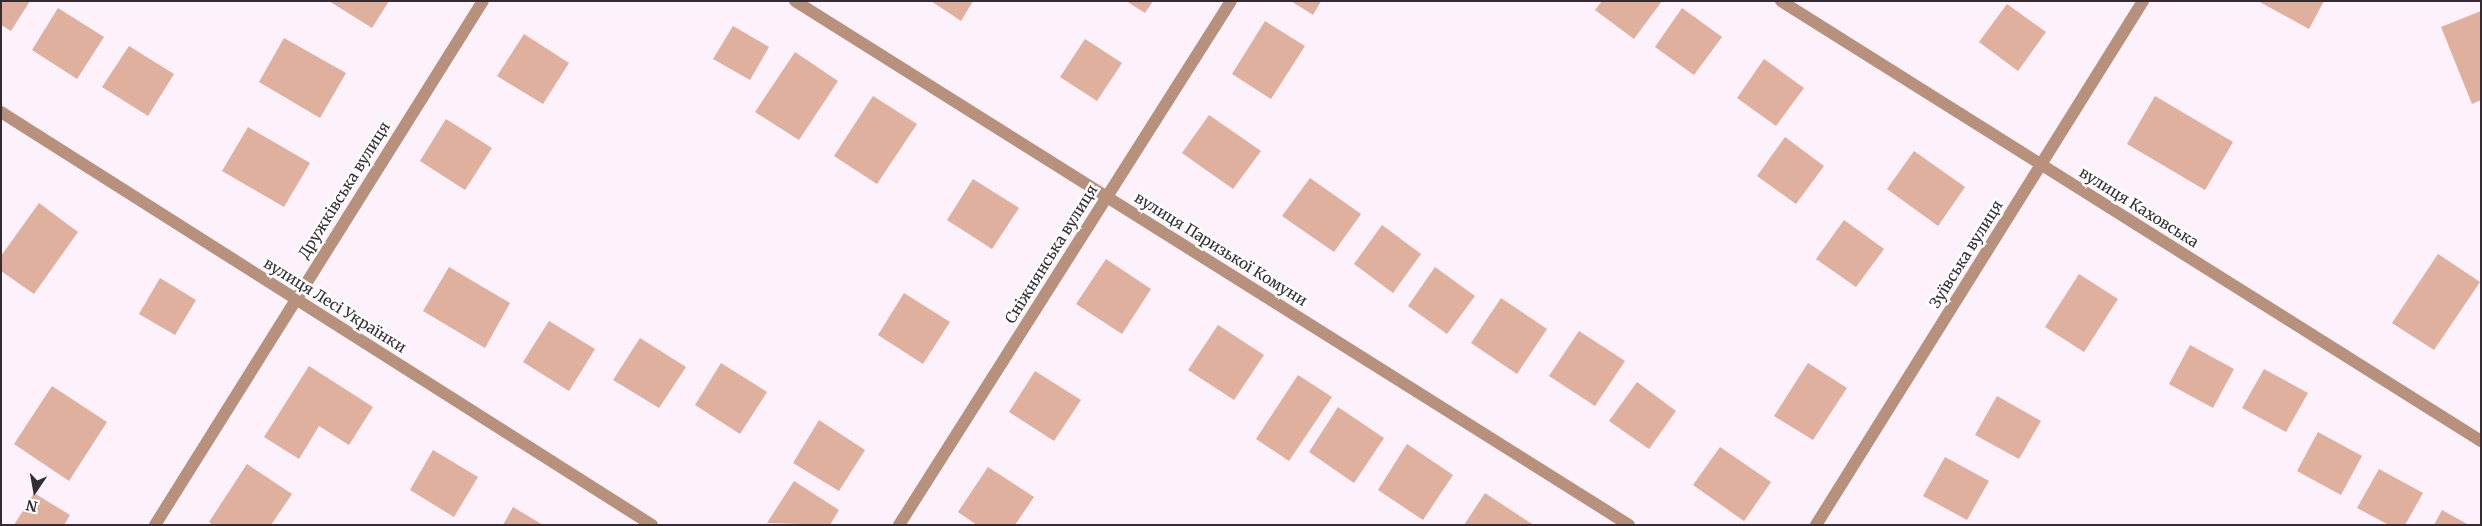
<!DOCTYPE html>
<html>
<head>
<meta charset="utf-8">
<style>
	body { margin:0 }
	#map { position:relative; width:2482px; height:526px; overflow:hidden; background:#fdf1fc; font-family:Merriweather,serif }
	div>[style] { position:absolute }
	.building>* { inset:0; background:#dfb09d }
	.minor>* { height:12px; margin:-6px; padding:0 6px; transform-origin:6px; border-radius:6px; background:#b7917c }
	span { translate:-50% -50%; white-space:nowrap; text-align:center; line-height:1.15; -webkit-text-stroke:5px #fff; paint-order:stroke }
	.street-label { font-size:15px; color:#332c32 }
	.frame { position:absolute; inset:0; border:2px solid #332c32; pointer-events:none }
	.north { position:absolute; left:10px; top:466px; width:50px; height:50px; -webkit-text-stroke:4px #fff; paint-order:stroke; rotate:192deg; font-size:14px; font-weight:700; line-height:20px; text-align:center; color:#332c32 }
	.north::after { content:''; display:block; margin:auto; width:18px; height:22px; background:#332c32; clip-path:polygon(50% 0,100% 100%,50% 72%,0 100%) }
</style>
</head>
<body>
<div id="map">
	<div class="building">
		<div style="clip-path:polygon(1px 1px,30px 1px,11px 31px,1px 25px)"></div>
		<div style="clip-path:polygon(329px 1px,389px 1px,372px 28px)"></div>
		<div style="clip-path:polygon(931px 1px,973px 1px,961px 21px)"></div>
		<div style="clip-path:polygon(1126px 1px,1153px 1px,1145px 13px)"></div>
		<div style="clip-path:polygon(1291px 1px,1321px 1px,1313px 15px)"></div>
		<div style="clip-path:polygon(1602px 1px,1662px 1px,1634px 39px,1595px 10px)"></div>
		<div style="clip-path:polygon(2258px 1px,2324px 1px,2309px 29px)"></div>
		<div style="clip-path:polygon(2007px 4px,2046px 32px,2018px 71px,1979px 42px)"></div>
		<div style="clip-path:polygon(58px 8px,104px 37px,77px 79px,32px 50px)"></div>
		<div style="clip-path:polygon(1682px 8px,1722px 37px,1694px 75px,1655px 47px)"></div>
		<div style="clip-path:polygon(2481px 11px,2481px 100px,2472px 104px,2441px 27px)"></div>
		<div style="clip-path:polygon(1265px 21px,1305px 46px,1271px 99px,1232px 74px)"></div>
		<div style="clip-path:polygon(733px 26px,769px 47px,750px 80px,713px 59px)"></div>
		<div style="clip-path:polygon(524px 34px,569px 63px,543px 104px,497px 76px)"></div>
		<div style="clip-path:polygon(284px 38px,346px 73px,320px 118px,259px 82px)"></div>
		<div style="clip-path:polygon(1085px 39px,1122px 63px,1097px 101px,1060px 77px)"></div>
		<div style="clip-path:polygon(129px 46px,174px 74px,148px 116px,102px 87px)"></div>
		<div style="clip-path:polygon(795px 52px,838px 81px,799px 140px,755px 112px)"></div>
		<div style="clip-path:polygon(1764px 59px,1804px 88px,1776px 126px,1737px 98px)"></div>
		<div style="clip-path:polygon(873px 96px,917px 124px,877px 184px,834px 156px)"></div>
		<div style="clip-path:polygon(2155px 96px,2233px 142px,2205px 190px,2127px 144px)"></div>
		<div style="clip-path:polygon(1209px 115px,1261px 151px,1233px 189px,1182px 153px)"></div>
		<div style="clip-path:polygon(446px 119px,492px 148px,465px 190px,420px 161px)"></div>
		<div style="clip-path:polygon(248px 127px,310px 163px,284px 207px,222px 171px)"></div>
		<div style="clip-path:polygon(1785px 137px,1824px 166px,1796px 204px,1757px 176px)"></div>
		<div style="clip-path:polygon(1914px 151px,1965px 187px,1938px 226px,1887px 189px)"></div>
		<div style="clip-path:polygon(1310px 178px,1361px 214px,1334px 252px,1282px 216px)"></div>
		<div style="clip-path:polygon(973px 179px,1019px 208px,992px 249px,947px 220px)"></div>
		<div style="clip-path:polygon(39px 203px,78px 232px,34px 294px,1px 271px,1px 256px)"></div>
		<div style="clip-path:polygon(1844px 220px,1884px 249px,1856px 287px,1816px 259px)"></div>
		<div style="clip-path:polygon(1382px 225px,1421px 254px,1393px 293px,1354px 264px)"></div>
		<div style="clip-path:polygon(2438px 254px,2480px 282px,2434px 350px,2392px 323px)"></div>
		<div style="clip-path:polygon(1106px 259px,1151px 289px,1122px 334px,1076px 304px)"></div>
		<div style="clip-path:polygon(449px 267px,510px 303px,485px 348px,423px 311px)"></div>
		<div style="clip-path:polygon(1435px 267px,1475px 296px,1447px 334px,1408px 306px)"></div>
		<div style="clip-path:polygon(2079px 274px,2118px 299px,2084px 352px,2045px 327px)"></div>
		<div style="clip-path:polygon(160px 278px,196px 300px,175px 335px,139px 314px)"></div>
		<div style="clip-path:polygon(904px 293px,950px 322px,923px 364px,878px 335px)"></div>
		<div style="clip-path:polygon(1501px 298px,1547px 329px,1517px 374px,1471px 343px)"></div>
		<div style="clip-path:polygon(549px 321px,595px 349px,569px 391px,523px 362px)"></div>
		<div style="clip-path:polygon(1218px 325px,1264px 355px,1234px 400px,1188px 370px)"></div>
		<div style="clip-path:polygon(1579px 331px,1625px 361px,1595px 406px,1549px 376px)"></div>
		<div style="clip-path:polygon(640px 338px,686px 367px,659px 408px,613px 380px)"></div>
		<div style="clip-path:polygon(2190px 345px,2234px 369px,2213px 408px,2169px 384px)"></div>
		<div style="clip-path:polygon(721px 363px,767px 392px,740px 434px,695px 405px)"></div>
		<div style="clip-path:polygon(1808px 363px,1847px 388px,1813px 440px,1774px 416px)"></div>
		<div style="clip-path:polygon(309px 366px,373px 407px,349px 445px,319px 426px,299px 459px,264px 437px)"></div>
		<div style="clip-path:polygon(2264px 369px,2308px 393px,2286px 432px,2242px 408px)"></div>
		<div style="clip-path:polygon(1035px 371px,1081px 400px,1054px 441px,1009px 412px)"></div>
		<div style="clip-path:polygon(1298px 375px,1332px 397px,1289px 461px,1256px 439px)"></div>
		<div style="clip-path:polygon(1637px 382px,1676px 411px,1649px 449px,1609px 421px)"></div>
		<div style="clip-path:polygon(52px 386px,107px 422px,69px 481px,14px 444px)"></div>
		<div style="clip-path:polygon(1997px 396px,2041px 421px,2019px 459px,1975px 435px)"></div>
		<div style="clip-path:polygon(1338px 407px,1384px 438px,1354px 483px,1309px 452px)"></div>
		<div style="clip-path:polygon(819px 420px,865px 450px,839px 491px,793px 463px)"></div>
		<div style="clip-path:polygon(2318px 432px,2362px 456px,2341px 495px,2297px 471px)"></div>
		<div style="clip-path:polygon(1407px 444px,1453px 475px,1423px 520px,1378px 490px)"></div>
		<div style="clip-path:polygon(1720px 447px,1771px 482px,1744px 521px,1693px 485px)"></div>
		<div style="clip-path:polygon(433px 450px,478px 477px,454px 517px,410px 490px)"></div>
		<div style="clip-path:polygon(1945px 457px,1989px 481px,1967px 520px,1923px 496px)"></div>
		<div style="clip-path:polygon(247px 464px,292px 494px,271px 525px,213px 525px,209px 522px)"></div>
		<div style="clip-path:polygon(988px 467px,1034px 497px,1015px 525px,977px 525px,958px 512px)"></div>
		<div style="clip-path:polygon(2379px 469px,2423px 493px,2405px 525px,2389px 525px,2357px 508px)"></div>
		<div style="clip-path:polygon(794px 481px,839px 510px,830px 525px,767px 523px)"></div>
		<div style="clip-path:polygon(34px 493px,70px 515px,64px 525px,14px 525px)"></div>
		<div style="clip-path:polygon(1485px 493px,1532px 524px,1531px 525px,1464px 525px)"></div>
		<div style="clip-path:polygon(513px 507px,543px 525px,503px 525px)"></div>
		<div style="clip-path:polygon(2442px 510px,2469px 525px,2434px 525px)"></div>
	</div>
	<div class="minor">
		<div style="left:795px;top:1px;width:985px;rotate:32.14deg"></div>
		<div style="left:1781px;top:1px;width:827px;rotate:32.15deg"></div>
		<div style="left:1px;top:112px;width:771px;rotate:32.39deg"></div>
		<div style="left:155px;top:525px;width:618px;rotate:-57.96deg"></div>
		<div style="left:899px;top:525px;width:620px;rotate:-57.64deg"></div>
		<div style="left:1816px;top:525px;width:618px;rotate:-58.03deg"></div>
	</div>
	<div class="street-label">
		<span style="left:344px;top:190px;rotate:-58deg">Дружківська вулиця</span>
		<span style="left:2139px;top:207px;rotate:32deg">вулиця Каховська</span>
		<span style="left:1221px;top:249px;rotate:32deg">вулиця Паризької Комуни</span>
		<span style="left:1051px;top:254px;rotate:-58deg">Сніжнянська вулиця</span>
		<span style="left:1966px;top:254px;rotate:-58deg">Зуївська вулиця</span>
		<span style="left:335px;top:305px;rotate:32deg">вулиця Лесі Українки</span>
	</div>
	<div class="frame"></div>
	<div class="north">N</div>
</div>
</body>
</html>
